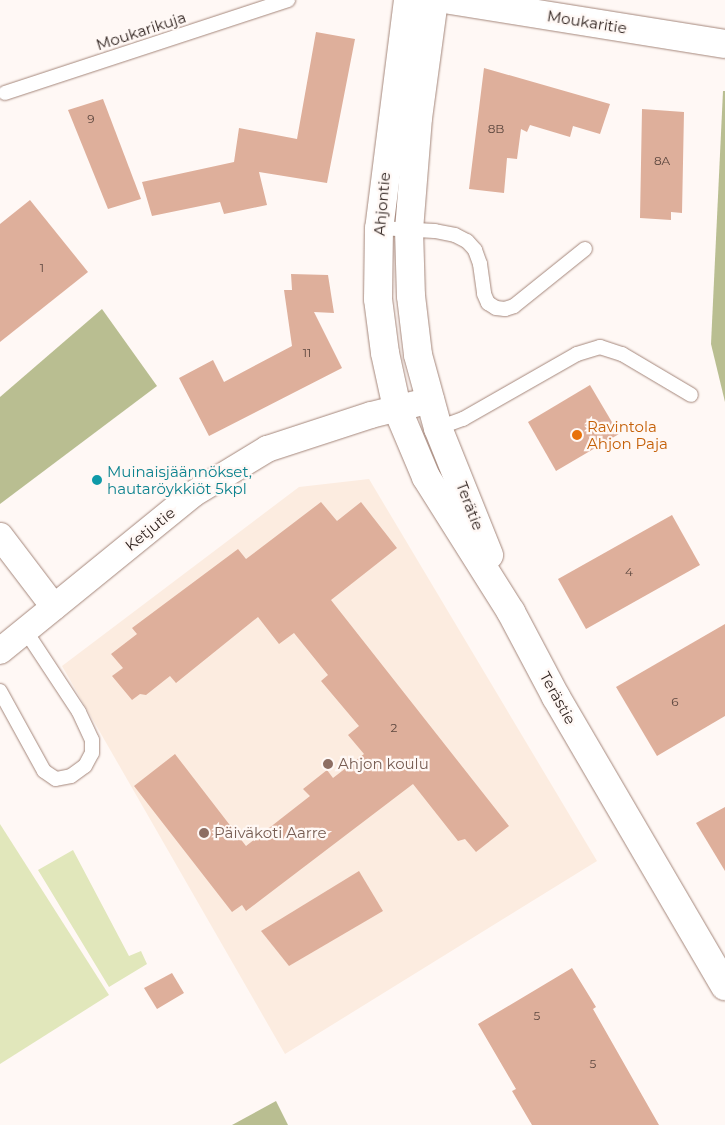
<!DOCTYPE html>
<html>
<head>
<meta charset="utf-8">
<style>
	body { margin:0 }
	#map { position:relative; width:725px; height:1125px; overflow:hidden; background:#fff8f5; font-family:Montserrat,sans-serif }
	div>[style] { position:absolute }
	.education>* { inset:0; background:#fcece0 }
	.green>* { inset:0; background:#e1e7bb }
	.forest>* { inset:0; background:#b9be91 }
	.building>* { inset:0; background:#deaf9b }
	.roads { filter:drop-shadow(0 0 1px #a5877b) drop-shadow(0 0 1px #a5877b) }
	.lane>* { height:14px; margin:-7px; padding:0 7px; transform-origin:7px; border-radius:7px; background:#fff }
	.street>* { height:26px; margin:-13px; padding:0 13px; transform-origin:13px; border-radius:13px; background:#fff }
	.secondary>* { height:28px; margin:-14px; padding:0 14px; transform-origin:14px; border-radius:14px; background:#fff }
	.dots>* { width:14px; height:14px; translate:-50% -50%; box-sizing:border-box; border:2px solid #fff8f5; border-radius:50% }
	span { translate:-50% -50%; white-space:nowrap; text-align:center; line-height:1.15; -webkit-text-stroke:4.5px #fff8f5; paint-order:stroke }
	.number-label { font-size:12px; color:#5c473f }
	.number-label span { -webkit-text-stroke-width:0 }
	.street-label { font-size:15px; color:#312420 }
	.food-label { font-size:15px; color:#c56008 }
	.left { translate:0 -50%; text-align:left }
	.culture-label { font-size:15px; color:#0d838f }
	.education-label { font-size:15px; color:#785e54 }
</style>
</head>
<body>
<div id="map">
	<div class="education">
		<div style="clip-path:polygon(369px 479px,597px 861px,285px 1054px,62px 666px,299px 487px)"></div>
	</div>
	<div class="green">
		<div style="clip-path:polygon(0 824px,109px 995px,0 1064px)"></div>
		<div style="clip-path:polygon(73px 850px,129px 956px,141px 951px,147px 964px,109px 987px,38px 870px)"></div>
	</div>
	<div class="forest">
		<div style="clip-path:polygon(723px 91px,725px 91px,725px 402px,711px 344px)"></div>
		<div style="clip-path:polygon(102px 309px,157px 386px,0 504px,0 397px)"></div>
		<div style="clip-path:polygon(276px 1101px,288px 1125px,232px 1125px)"></div>
	</div>
	<div class="building">
		<div style="clip-path:polygon(316px 32px,355px 39px,327px 183px,259px 172px,267px 205px,224px 214px,220px 202px,152px 216px,142px 182px,234px 162px,239px 128px,297px 139px)"></div>
		<div style="clip-path:polygon(484px 68px,610px 104px,600px 134px,573px 126px,570px 137px,530px 125px,527px 132px,521px 129px,517px 159px,507px 158px,504px 193px,469px 189px)"></div>
		<div style="clip-path:polygon(103px 99px,141px 199px,108px 209px,68px 110px)"></div>
		<div style="clip-path:polygon(642px 109px,684px 112px,682px 213px,671px 212px,671px 220px,640px 218px)"></div>
		<div style="clip-path:polygon(30px 200px,88px 272px,0 342px,0 224px)"></div>
		<div style="clip-path:polygon(291px 274px,328px 275px,334px 313px,314px 312px,342px 368px,209px 436px,179px 378px,213px 360px,224px 382px,292px 346px,284px 290px,292px 290px)"></div>
		<div style="clip-path:polygon(590px 385px,619px 434px,556px 471px,528px 422px)"></div>
		<div style="clip-path:polygon(321px 502px,337px 521px,361px 502px,397px 548px,331px 600px,509px 826px,476px 852px,465px 839px,458px 841px,413px 784px,246px 911px,242px 905px,232px 912px,134px 786px,175px 754px,246px 846px,310px 796px,303px 789px,327px 770px,333px 778px,364px 754px,348px 735px,359px 726px,321px 681px,328px 675px,294px 633px,279px 644px,258px 617px,176px 683px,170px 676px,146px 695px,140px 694px,132px 700px,112px 676px,123px 668px,111px 654px,137px 634px,132px 628px,238px 549px,246px 559px)"></div>
		<div style="clip-path:polygon(672px 515px,700px 565px,586px 629px,558px 579px)"></div>
		<div style="clip-path:polygon(725px 624px,725px 716px,657px 756px,616px 687px)"></div>
		<div style="clip-path:polygon(725px 807px,725px 871px,696px 823px)"></div>
		<div style="clip-path:polygon(359px 871px,383px 911px,289px 966px,261px 931px)"></div>
		<div style="clip-path:polygon(572px 968px,596px 1007px,593px 1009px,659px 1125px,532px 1125px,512px 1091px,516px 1089px,478px 1024px)"></div>
		<div style="clip-path:polygon(172px 973px,184px 993px,157px 1009px,144px 988px)"></div>
	</div>
	<div class="roads">
		<div class="lane">
			<div style="left:5px;top:93px;width:298px;rotate:-18.2deg"></div>
			<div style="left:379px;top:228px;width:56px;rotate:3.1deg"></div>
			<div style="left:435px;top:231px;width:20px;rotate:11deg"></div>
			<div style="left:455px;top:235px;width:13px;rotate:27deg"></div>
			<div style="left:467px;top:241px;width:12px;rotate:48deg"></div>
			<div style="left:475px;top:250px;width:15px;rotate:70deg"></div>
			<div style="left:480px;top:264px;width:30px;rotate:82deg"></div>
			<div style="left:484px;top:294px;width:10px;rotate:66deg"></div>
			<div style="left:488px;top:303px;width:9px;rotate:32deg"></div>
			<div style="left:496px;top:308px;width:9px;rotate:6deg"></div>
			<div style="left:505px;top:309px;width:9px;rotate:-18deg"></div>
			<div style="left:514px;top:306px;width:91px;rotate:-38.8deg"></div>
			<div style="left:438px;top:428px;width:27px;rotate:-20deg"></div>
			<div style="left:463px;top:419px;width:131px;rotate:-29.7deg"></div>
			<div style="left:577px;top:354px;width:24px;rotate:-17deg"></div>
			<div style="left:600px;top:347px;width:23px;rotate:18deg"></div>
			<div style="left:622px;top:354px;width:80px;rotate:30.7deg"></div>
			<div style="left:0;top:691px;width:91px;rotate:61.2deg"></div>
			<div style="left:44px;top:771px;width:14px;rotate:34deg"></div>
			<div style="left:56px;top:779px;width:15px;rotate:-11deg"></div>
			<div style="left:71px;top:776px;width:17px;rotate:-36deg"></div>
			<div style="left:85px;top:766px;width:15px;rotate:-62deg"></div>
			<div style="left:92px;top:753px;width:13px;rotate:-90deg"></div>
			<div style="left:92px;top:740px;width:31px;rotate:-115deg"></div>
			<div style="left:79px;top:712px;width:98px;rotate:-123.4deg"></div>
		</div>
		<div class="street">
			<div style="left:0;top:536px;width:89px;rotate:52.7deg"></div>
			<div style="left:0;top:651px;width:249px;rotate:-39.1deg"></div>
			<div style="left:193px;top:494px;width:87px;rotate:-31.3deg"></div>
			<div style="left:267px;top:449px;width:109px;rotate:-18.1deg"></div>
			<div style="left:371px;top:415px;width:62px;rotate:-14deg"></div>
		</div>
		<div class="secondary">
			<div style="left:408px;top:0;width:230px;rotate:97.2deg"></div>
			<div style="left:379px;top:228px;width:71px;rotate:90.8deg"></div>
			<div style="left:378px;top:299px;width:54px;rotate:82.6deg"></div>
			<div style="left:385px;top:353px;width:56px;rotate:77.7deg"></div>
			<div style="left:397px;top:408px;width:75px;rotate:67.2deg"></div>
			<div style="left:426px;top:477px;width:160px;rotate:57.8deg"></div>
			<div style="left:511px;top:612px;width:96px;rotate:62.1deg"></div>
			<div style="left:556px;top:697px;width:335px;rotate:59.7deg"></div>
			<div style="left:434px;top:0;width:119px;rotate:97.7deg"></div>
			<div style="left:418px;top:118px;width:112px;rotate:94.6deg"></div>
			<div style="left:409px;top:230px;width:66px;rotate:88.3deg"></div>
			<div style="left:411px;top:296px;width:59px;rotate:83.2deg"></div>
			<div style="left:418px;top:355px;width:76px;rotate:74.7deg"></div>
			<div style="left:438px;top:428px;width:137px;rotate:68.1deg"></div>
			<div style="left:450px;top:0;width:278px;rotate:9.1deg"></div>
		</div>
	</div>
	<div class="dots">
		<div style="left:577px;top:435px;background:#e8710a"></div>
		<div style="left:97px;top:480px;background:#0f9aa8"></div>
		<div style="left:328px;top:764px;background:#8d6e63"></div>
		<div style="left:204px;top:833px;background:#8d6e63"></div>
	</div>
	<div class="number-label">
		<span style="left:91px;top:119px">9</span>
		<span style="left:496px;top:129px">8B</span>
		<span style="left:662px;top:161px">8A</span>
		<span style="left:42px;top:268px">1</span>
		<span style="left:307px;top:353px">11</span>
		<span style="left:629px;top:572px">4</span>
		<span style="left:675px;top:702px">6</span>
		<span style="left:394px;top:728px">2</span>
		<span style="left:537px;top:1016px">5</span>
		<span style="left:593px;top:1064px">5</span>
	</div>
	<div class="street-label">
		<span style="left:587px;top:22px;rotate:9deg">Moukaritie</span>
		<span style="left:141px;top:31px;rotate:-18deg">Moukarikuja</span>
		<span style="left:382px;top:204px;rotate:-85deg">Ahjontie</span>
		<span style="left:470px;top:506px;rotate:69deg">Terätie</span>
		<span style="left:150px;top:529px;rotate:-39deg">Ketjutie</span>
		<span style="left:558px;top:698px;rotate:61deg">Terästie</span>
	</div>
	<div class="food-label">
		<span class="left" style="left:587px;top:435px">Ravintola<br>Ahjon Paja</span>
	</div>
	<div class="culture-label">
		<span class="left" style="left:107px;top:480px">Muinaisjäännökset,<br>hautaröykkiöt 5kpl</span>
	</div>
	<div class="education-label">
		<span class="left" style="left:338px;top:764px">Ahjon koulu</span>
		<span class="left" style="left:214px;top:833px">Päiväkoti Aarre</span>
	</div>
</div>
</body>
</html>
